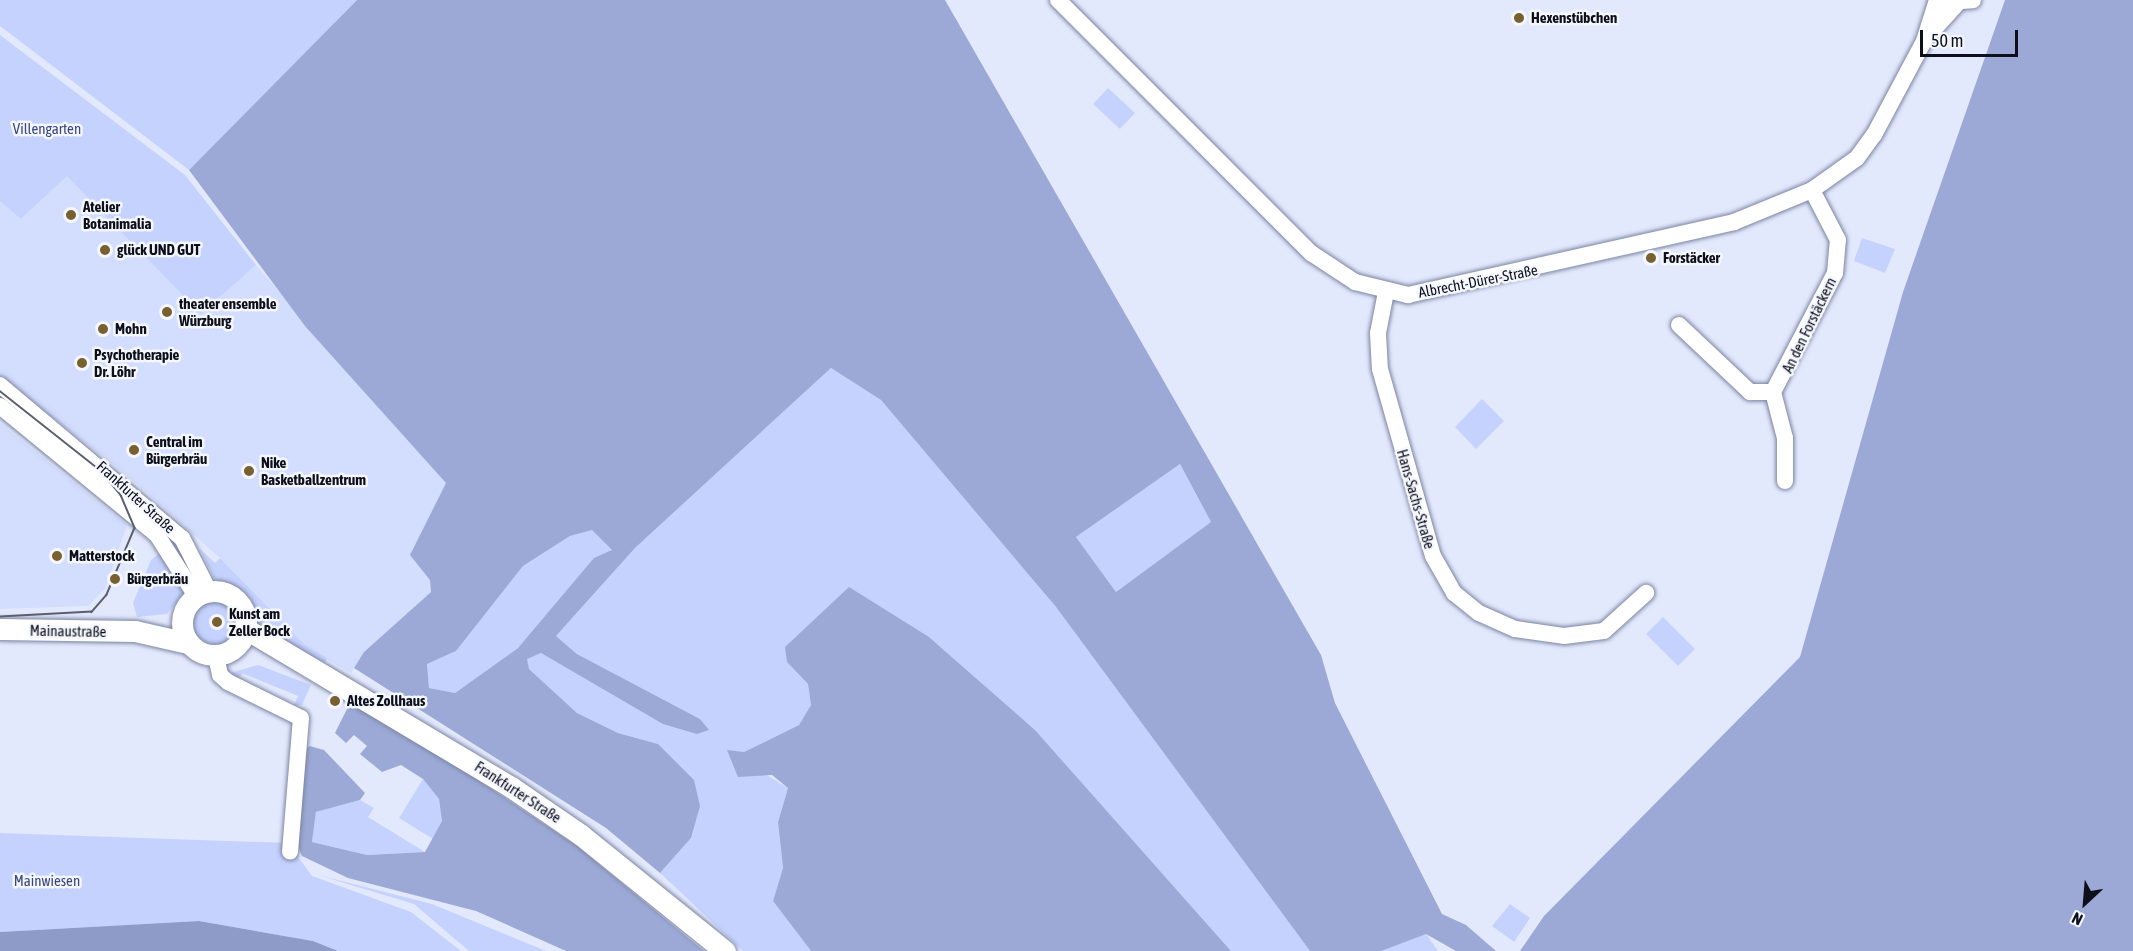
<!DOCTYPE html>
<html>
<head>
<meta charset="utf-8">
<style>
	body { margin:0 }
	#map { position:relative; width:2133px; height:951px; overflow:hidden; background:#e3e9fd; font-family:"Asap Condensed",sans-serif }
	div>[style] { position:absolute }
	.built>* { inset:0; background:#d3ddfd }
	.green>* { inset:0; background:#c5d2fd }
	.round { border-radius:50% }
	.forest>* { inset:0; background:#9ca9d6 }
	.water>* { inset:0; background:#8e9bc8 }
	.roads { filter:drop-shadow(0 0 2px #7b84a2) drop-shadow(0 0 2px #7b84a2) }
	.minor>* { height:16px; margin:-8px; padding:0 8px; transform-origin:8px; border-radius:8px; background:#fff }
	.major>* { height:21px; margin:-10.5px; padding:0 10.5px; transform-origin:10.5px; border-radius:10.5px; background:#fff }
	.major>.ring { margin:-10.5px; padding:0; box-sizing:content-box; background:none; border:21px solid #fff; border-radius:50% }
	.tram>* { height:1.5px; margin:-0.75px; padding:0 0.75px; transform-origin:0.75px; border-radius:0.75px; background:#5b5f6d }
	.dots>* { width:16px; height:16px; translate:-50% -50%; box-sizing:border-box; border:3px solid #f5f7fe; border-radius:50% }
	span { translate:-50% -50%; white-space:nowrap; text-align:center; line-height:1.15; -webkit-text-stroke:5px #f5f7fe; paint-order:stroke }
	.poi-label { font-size:15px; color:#0d101b; font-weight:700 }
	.left { translate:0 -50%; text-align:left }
	.park-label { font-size:15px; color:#394780 }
	.street-label { font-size:15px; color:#0d101b }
	.north { position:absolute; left:2055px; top:873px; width:60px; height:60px; -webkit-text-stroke:4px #f5f7fe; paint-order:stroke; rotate:206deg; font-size:16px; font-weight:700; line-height:24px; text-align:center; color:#0d101b }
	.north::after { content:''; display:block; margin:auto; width:21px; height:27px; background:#0d101b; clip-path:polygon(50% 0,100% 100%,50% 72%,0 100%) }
	.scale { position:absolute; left:1920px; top:30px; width:98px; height:27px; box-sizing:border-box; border:3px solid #0d101b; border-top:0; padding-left:8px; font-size:18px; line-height:21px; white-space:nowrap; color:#0d101b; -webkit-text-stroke:4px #f5f7fe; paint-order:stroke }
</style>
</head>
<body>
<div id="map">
	<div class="built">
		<div style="clip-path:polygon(67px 175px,201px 314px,256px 265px,446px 483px,411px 554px,430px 580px,431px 592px,364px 652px,351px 673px,310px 650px,220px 558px,128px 476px,0 377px,0 201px,22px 219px)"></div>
		<div style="clip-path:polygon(0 423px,127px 525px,105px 589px,88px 606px,0 609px)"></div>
	</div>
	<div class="green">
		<div style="clip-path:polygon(0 0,357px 0,189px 170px,0 26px)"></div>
		<div style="clip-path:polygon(0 35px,185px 175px,256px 265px,201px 314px,67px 176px,21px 219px,0 201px)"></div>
		<div style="clip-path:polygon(1108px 88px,1135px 113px,1120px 129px,1093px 104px)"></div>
		<div style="clip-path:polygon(1862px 238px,1895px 249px,1885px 273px,1854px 261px)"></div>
		<div style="clip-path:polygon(831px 368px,881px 400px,1056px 607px,1310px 951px,1231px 951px,1035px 730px,929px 637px,787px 662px,808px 684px,811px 705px,799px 725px,744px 752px,728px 751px,788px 788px,778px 822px,783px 868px,773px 901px,811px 951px,743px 951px,660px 873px,691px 838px,658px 744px,618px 733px,577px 713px,529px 669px,526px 659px,541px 653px,617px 696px,708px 730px,700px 719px,577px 654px,556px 636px,635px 548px)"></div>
		<div style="clip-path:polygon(1482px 399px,1504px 421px,1476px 449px,1455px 427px)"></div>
		<div style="clip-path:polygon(1180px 464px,1211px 522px,1116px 592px,1076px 537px)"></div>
		<div style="clip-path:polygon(592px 530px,612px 550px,518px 648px,455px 693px,429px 688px,427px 664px,456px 651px,523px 566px,570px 536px)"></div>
		<div style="clip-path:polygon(200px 549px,215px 563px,220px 558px,305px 645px,327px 658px,325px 663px,260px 629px,246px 599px,214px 578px)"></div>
		<div style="clip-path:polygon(160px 553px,184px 594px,167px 614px,137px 617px,133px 603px,151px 560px)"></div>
		<div class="round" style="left:187px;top:597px;width:54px;height:54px"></div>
		<div style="clip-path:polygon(1663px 617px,1695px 649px,1678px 666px,1646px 634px)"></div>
		<div style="clip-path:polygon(258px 665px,311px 685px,302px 705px,294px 705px,298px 696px,242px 673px,238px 681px,230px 673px)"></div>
		<div style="clip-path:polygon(423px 779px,439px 799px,442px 821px,433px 839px,399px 818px)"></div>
		<div style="clip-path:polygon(360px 800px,374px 808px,368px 817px,425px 852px,367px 855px,312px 842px,316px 812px)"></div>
		<div style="clip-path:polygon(0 833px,288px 843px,312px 876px,411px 912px,461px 951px,338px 951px,313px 941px,199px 921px,0 932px)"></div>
		<div style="clip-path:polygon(318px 875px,432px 904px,546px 951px,469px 951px,414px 904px)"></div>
		<div style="clip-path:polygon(1510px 904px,1530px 918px,1514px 942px,1492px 926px)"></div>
		<div style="clip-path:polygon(1426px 934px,1438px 951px,1381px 951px,1395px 942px)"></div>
	</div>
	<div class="forest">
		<div style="clip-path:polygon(evenodd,357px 0,945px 0,1321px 655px,1335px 703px,1442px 914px,1466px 925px,1496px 951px,1456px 951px,1426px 934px,1381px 951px,1310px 951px,1056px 607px,881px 400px,831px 368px,635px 548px,556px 636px,577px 654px,700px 719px,709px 730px,697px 734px,663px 724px,541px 653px,527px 659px,529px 669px,577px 713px,618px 733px,658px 744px,694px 780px,700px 806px,691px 838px,660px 873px,606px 828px,354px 668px,364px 652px,431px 592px,430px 580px,410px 555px,446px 483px,305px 326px,189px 170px,357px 0,1180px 464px,1211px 522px,1116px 592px,1076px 537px,1180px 464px,357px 0,592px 530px,612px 550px,594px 558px,518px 648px,455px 693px,429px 688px,427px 664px,456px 651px,523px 566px,570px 536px,592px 530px)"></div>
		<div style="clip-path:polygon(2005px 0,2133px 0,2133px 951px,1520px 951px,1544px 916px,1800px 657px,1903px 292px)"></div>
		<div style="clip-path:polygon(849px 587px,929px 637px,1035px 730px,1231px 951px,811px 951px,773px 901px,783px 868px,778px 822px,788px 788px,772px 775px,738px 777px,727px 750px,744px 752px,799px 725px,811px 705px,808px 684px,787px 662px,785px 647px)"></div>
		<div style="clip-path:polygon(350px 703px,433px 750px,577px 846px,704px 951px,566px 951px,476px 911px,348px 878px,302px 856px,298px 846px,306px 749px,310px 746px,324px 750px,365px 793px,360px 800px,316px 812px,312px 842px,367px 855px,425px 852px,442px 821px,439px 799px,423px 779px,401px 765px,382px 772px,360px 754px,367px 746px,354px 735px,346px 743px,335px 733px)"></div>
	</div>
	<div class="water">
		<div style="clip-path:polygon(199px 921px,313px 941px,338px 951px,0 951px,0 932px)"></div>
	</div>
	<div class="roads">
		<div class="minor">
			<div style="left:1058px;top:0;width:358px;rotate:45deg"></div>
			<div style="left:1311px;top:253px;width:53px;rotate:33.4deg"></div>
			<div style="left:1355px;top:282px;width:55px;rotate:13.8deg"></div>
			<div style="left:1408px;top:295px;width:334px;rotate:-12.6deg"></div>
			<div style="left:1734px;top:222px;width:84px;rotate:-22.3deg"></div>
			<div style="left:1812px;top:190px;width:55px;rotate:-35.4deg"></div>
			<div style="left:1857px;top:158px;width:29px;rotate:-54deg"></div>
			<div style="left:1874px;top:135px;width:106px;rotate:-62deg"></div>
			<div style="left:1924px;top:41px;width:43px;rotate:-72.4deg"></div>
			<div style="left:1947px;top:2px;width:26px;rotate:-4deg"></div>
			<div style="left:1928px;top:36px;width:42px;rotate:-47.9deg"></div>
			<div style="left:1386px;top:292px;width:42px;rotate:101deg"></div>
			<div style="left:1378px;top:333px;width:36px;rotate:87deg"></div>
			<div style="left:1380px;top:369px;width:194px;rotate:74.2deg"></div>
			<div style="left:1433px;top:556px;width:43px;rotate:60.4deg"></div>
			<div style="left:1454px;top:593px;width:32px;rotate:39deg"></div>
			<div style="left:1479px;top:613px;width:39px;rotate:24deg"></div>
			<div style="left:1515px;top:629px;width:49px;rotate:8.1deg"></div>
			<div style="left:1564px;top:636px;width:40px;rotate:-7.1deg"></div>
			<div style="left:1604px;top:631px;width:57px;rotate:-42.1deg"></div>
			<div style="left:1679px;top:325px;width:98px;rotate:43.3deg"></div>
			<div style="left:1750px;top:392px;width:23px"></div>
			<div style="left:1773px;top:392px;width:134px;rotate:-62.5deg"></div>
			<div style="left:1835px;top:273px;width:33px;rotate:-85deg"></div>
			<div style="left:1838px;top:240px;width:56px;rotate:-117.5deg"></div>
			<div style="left:0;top:385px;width:238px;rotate:40.1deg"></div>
			<div style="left:182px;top:538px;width:59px;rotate:63deg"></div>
			<div style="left:1773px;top:392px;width:48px;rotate:75.4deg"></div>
			<div style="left:1785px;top:438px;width:43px;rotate:90deg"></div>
			<div style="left:0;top:406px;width:203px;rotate:39.4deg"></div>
			<div style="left:157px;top:535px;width:72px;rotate:57.4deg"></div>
			<div style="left:216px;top:656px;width:19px;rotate:78deg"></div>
			<div style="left:220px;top:675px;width:11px;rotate:41deg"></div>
			<div style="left:228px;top:682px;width:81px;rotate:26.3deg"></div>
			<div style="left:301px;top:718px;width:134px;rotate:94.7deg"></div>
		</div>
		<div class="major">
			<div class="ring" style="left:182px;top:591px;width:43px;height:43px"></div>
			<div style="left:0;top:629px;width:135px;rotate:0.8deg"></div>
			<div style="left:135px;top:631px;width:54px;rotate:12.8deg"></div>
			<div style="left:246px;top:629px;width:309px;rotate:30.8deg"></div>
			<div style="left:511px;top:787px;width:85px;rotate:34.4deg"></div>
			<div style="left:581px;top:835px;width:185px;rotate:38.9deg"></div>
		</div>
	</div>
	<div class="tram">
		<div style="left:0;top:391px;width:127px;rotate:38.3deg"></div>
		<div style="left:100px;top:470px;width:33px;rotate:50deg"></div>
		<div style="left:121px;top:495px;width:36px;rotate:67deg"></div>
		<div style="left:135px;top:528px;width:73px;rotate:112.7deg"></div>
		<div style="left:107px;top:595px;width:23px;rotate:131deg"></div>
		<div style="left:92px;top:612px;width:92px;rotate:176.9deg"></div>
	</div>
	<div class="dots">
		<div style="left:1519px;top:18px;background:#786031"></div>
		<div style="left:71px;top:215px;background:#786031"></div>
		<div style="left:105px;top:250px;background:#786031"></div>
		<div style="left:1651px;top:258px;background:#786031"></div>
		<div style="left:167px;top:312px;background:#786031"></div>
		<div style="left:103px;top:329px;background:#786031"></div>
		<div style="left:82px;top:363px;background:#786031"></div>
		<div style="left:134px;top:450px;background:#786031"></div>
		<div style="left:249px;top:471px;background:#786031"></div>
		<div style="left:57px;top:556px;background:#786031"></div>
		<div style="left:115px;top:579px;background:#786031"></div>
		<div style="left:217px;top:622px;background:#786031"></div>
		<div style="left:335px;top:701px;background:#786031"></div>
	</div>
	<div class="poi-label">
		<span class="left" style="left:1531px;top:18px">Hexenstübchen</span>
		<span class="left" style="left:83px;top:215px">Atelier<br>Botanimalia</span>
		<span class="left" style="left:117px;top:250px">glück UND GUT</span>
		<span class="left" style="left:1663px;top:258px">Forstäcker</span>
		<span class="left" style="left:179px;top:312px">theater ensemble<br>Würzburg</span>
		<span class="left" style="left:115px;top:329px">Mohn</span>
		<span class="left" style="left:94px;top:363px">Psychotherapie<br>Dr. Löhr</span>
		<span class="left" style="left:146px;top:450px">Central im<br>Bürgerbräu</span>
		<span class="left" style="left:261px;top:471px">Nike<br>Basketballzentrum</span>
		<span class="left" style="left:69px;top:556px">Matterstock</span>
		<span class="left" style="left:127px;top:579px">Bürgerbräu</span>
		<span class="left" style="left:229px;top:622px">Kunst am<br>Zeller Bock</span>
		<span class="left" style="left:347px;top:701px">Altes Zollhaus</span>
	</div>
	<div class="park-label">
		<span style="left:47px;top:129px">Villengarten</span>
		<span style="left:47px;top:881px">Mainwiesen</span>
	</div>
	<div class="street-label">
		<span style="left:1478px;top:281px;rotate:-11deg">Albrecht-Dürer-Straße</span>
		<span style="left:1809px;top:325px;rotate:-64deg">An den Forstäckern</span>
		<span style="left:136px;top:497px;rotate:42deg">Frankfurter Straße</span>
		<span style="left:1416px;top:499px;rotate:74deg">Hans-Sachs-Straße</span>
		<span style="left:68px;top:631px;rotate:1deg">Mainaustraße</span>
		<span style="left:518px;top:792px;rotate:33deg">Frankfurter Straße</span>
	</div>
	<div class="north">N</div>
	<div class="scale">50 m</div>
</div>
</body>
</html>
